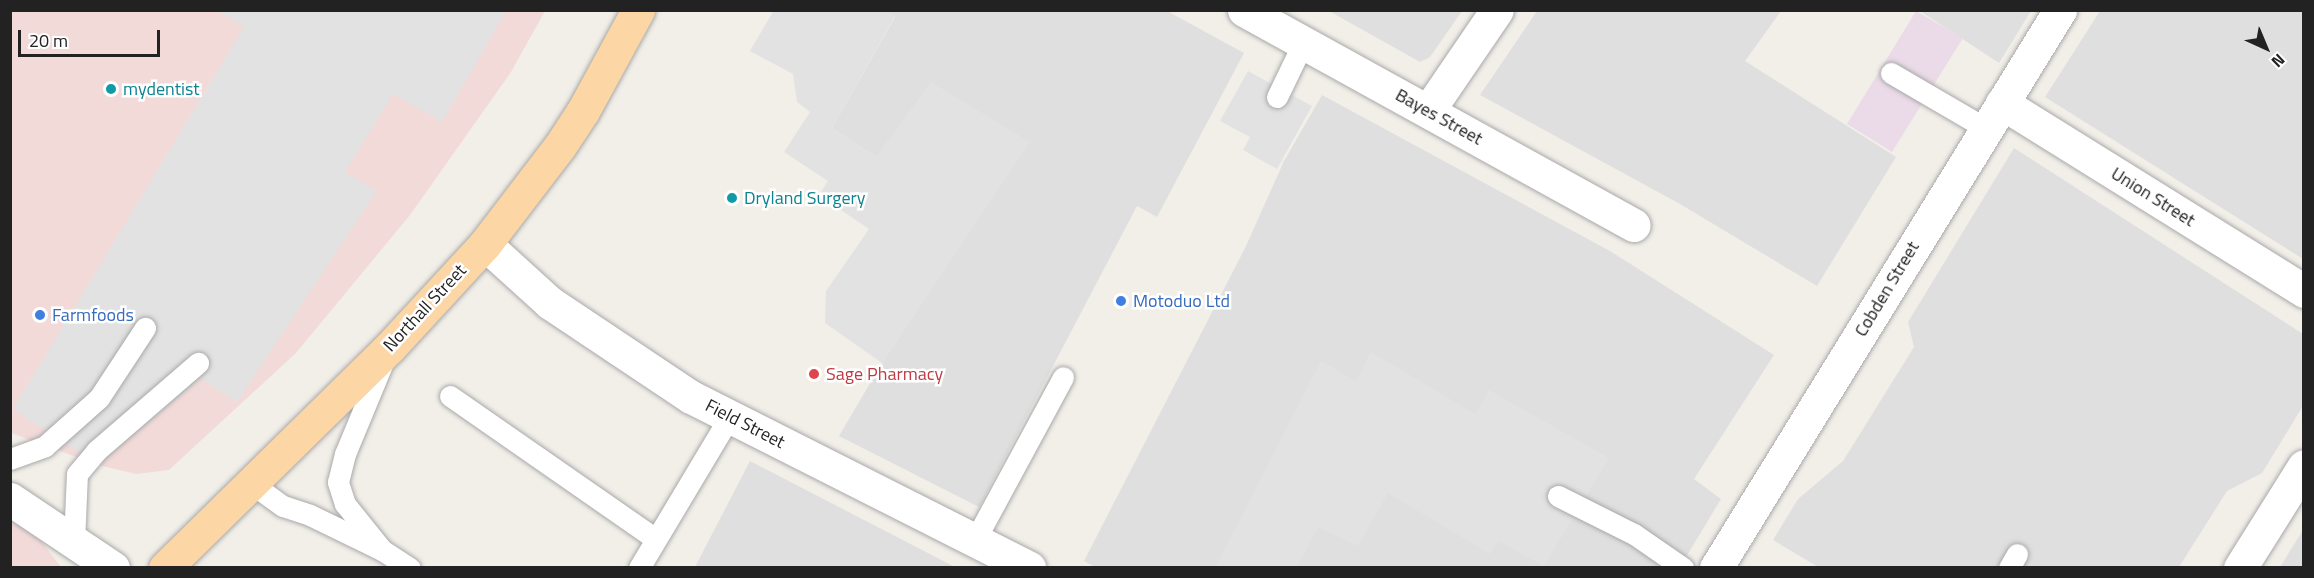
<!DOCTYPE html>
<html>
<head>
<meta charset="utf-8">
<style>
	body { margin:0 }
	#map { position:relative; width:2314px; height:578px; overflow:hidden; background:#f2efe9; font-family:"Titillium Web",sans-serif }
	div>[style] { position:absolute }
	.residential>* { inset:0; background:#e0dfdf }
	.commercial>* { inset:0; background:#f2dad9 }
	.industrial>* { inset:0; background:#ebdbe8 }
	.parking>* { inset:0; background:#e2e2e2 }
	.roads { filter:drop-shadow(0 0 2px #a9a9a9) drop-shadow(0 0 2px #a9a9a9) }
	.service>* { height:21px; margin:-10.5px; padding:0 10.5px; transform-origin:10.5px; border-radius:10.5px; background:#fff }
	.minor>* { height:33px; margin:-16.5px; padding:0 16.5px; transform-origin:16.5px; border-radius:16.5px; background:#fff }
	.primary>* { height:33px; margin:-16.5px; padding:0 16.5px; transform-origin:16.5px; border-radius:16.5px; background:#fcd6a4 }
	.dots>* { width:16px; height:16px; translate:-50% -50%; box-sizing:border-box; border:3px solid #fff; border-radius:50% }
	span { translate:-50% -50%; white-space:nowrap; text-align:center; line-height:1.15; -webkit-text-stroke:5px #fff; paint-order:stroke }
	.culture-label { font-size:18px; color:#0d838f }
	.left { translate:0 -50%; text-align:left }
	.street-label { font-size:18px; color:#222 }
	.shop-label { font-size:18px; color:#366cbe }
	.health-label { font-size:18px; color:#be3a42 }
	.frame { position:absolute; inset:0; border:12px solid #222; pointer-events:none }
	.north { position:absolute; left:2236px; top:18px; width:60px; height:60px; -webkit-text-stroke:4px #fff; paint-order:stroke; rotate:136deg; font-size:16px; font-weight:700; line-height:24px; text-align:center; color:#222 }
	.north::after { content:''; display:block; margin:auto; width:21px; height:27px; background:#222; clip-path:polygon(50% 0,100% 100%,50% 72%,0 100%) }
	.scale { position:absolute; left:18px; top:30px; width:142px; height:27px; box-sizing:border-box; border:3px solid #222; border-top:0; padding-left:8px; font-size:18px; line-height:21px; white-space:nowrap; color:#222; -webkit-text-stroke:4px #fff; paint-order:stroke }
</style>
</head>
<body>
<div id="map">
	<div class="residential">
		<div style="clip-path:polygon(885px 11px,1167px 11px,1244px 53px,1157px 217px,1137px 206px,979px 507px,839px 436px,882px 363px,1029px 142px,876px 157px,832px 128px,895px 17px)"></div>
		<div style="clip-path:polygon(1329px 11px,1462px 11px,1430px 57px,1420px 62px)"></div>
		<div style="clip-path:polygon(1537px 11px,1781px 11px,1745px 61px,1896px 157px,1817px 286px,1680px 204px,1480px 95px)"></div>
		<div style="clip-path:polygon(1920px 11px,2031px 11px,1999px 63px)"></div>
		<div style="clip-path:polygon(2100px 11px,2303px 11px,2303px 259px,2045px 97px)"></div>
		<div style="clip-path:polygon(1322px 95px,1610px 251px,1774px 355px,1694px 479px,1721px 499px,1680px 567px,1097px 568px,1084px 561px,1245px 248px,1284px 161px)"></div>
		<div style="clip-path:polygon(2014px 148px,2303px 334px,2303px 406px,2262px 473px,2227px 491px,2179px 567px,1818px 567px,1773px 540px,1798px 499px,1843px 461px,1914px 347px,1908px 322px)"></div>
		<div style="clip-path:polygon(750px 461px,955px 567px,695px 567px)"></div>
		<div style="clip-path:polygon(2303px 530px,2303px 567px,2280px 567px)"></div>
	</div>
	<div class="commercial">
		<div style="clip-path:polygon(10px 11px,545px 11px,511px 72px,410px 215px,296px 353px,169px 470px,136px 474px,98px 465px,11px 433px)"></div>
		<div style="clip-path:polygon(10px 519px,41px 541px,61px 567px,11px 567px)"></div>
	</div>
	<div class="industrial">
		<div style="clip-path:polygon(1916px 11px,1963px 38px,1892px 152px,1847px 124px)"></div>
	</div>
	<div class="parking">
		<div style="clip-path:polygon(774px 10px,885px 10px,895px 16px,832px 128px,876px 157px,931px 82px,1030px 142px,882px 363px,825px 323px,826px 291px,869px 229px,819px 195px,828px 181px,784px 152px,810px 112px,797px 102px,793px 74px,750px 51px)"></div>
		<div style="clip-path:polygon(218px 11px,506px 11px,442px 122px,393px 94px,345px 172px,377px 191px,237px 402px,201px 379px,98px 465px,13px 409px,244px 27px)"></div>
		<div style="clip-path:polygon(1248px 71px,1312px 106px,1277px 169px,1243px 150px,1250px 137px,1220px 121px)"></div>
		<div style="clip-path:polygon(1371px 352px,1475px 414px,1489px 390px,1609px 458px,1544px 566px,1498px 541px,1490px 554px,1388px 493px,1358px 546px,1318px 527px,1297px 567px,1215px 568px,1321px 361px,1356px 381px)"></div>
	</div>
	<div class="roads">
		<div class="service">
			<div style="left:1891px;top:73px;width:109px;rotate:30.3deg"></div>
			<div style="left:1277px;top:97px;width:60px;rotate:-64.3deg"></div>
			<div style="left:450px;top:396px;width:249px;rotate:34.8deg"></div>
			<div style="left:10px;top:459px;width:37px;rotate:-20deg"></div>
			<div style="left:45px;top:446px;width:72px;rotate:-41.6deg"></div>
			<div style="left:99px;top:398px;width:84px;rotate:-56.7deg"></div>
			<div style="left:251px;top:483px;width:39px;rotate:36deg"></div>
			<div style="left:283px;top:506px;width:28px;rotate:18deg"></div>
			<div style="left:310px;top:515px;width:80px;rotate:25.9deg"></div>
			<div style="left:382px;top:550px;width:33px;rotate:33deg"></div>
			<div style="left:1558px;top:496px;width:85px;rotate:26.6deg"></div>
			<div style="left:1634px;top:534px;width:60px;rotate:34.8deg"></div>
			<div style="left:975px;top:540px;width:185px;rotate:-61.6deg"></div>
			<div style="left:74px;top:542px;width:68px;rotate:-87.5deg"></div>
			<div style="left:77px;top:474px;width:30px;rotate:-50deg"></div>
			<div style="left:96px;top:451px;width:135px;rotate:-40.8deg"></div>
			<div style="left:382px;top:550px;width:59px;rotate:-128.8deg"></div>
			<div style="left:345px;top:504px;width:23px;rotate:-108deg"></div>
			<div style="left:338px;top:482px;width:29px;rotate:-76deg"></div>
			<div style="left:345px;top:454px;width:102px;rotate:-67.5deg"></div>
			<div style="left:639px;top:568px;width:177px;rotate:-59.1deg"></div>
			<div style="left:2009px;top:568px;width:16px;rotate:-60deg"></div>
		</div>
		<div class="minor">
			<div style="left:1244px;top:10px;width:445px;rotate:28.9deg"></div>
			<div style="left:2002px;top:103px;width:356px;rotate:31.9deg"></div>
			<div style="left:1428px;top:111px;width:122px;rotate:-55.7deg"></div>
			<div style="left:485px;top:244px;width:88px;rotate:42.2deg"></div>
			<div style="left:550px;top:303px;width:169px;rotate:33.7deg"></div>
			<div style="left:691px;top:397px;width:379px;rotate:26.8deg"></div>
			<div style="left:10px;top:499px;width:124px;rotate:33.8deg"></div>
			<div style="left:1716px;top:568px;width:656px;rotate:-58.35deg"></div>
			<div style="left:2240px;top:568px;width:120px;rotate:-57.9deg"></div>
		</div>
		<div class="primary">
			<div style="left:165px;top:568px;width:315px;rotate:-44.5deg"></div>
			<div style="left:390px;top:347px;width:140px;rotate:-47.3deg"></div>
			<div style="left:485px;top:244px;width:123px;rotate:-52.6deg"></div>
			<div style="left:560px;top:146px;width:42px;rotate:-56.7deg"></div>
			<div style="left:583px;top:111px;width:115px;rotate:-61.4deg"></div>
		</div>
	</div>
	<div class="dots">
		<div style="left:111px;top:89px;background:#0f9aa8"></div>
		<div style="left:732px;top:198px;background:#0f9aa8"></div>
		<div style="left:1121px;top:301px;background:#3f7fe0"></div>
		<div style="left:40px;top:315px;background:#3f7fe0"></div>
		<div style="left:814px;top:374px;background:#e0444e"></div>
	</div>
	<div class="culture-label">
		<span class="left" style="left:123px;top:89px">mydentist</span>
		<span class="left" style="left:744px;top:198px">Dryland Surgery</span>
	</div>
	<div class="street-label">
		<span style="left:1439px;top:117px;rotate:29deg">Bayes Street</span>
		<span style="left:2153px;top:197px;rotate:32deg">Union Street</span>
		<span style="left:1887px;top:289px;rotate:-59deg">Cobden Street</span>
		<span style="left:425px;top:308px;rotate:-47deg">Northall Street</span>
		<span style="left:745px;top:424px;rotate:27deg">Field Street</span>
	</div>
	<div class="shop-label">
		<span class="left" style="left:1133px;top:301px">Motoduo Ltd</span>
		<span class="left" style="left:52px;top:315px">Farmfoods</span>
	</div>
	<div class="health-label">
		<span class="left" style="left:826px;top:374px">Sage Pharmacy</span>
	</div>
	<div class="frame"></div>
	<div class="north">N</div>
	<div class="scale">20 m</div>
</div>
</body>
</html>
